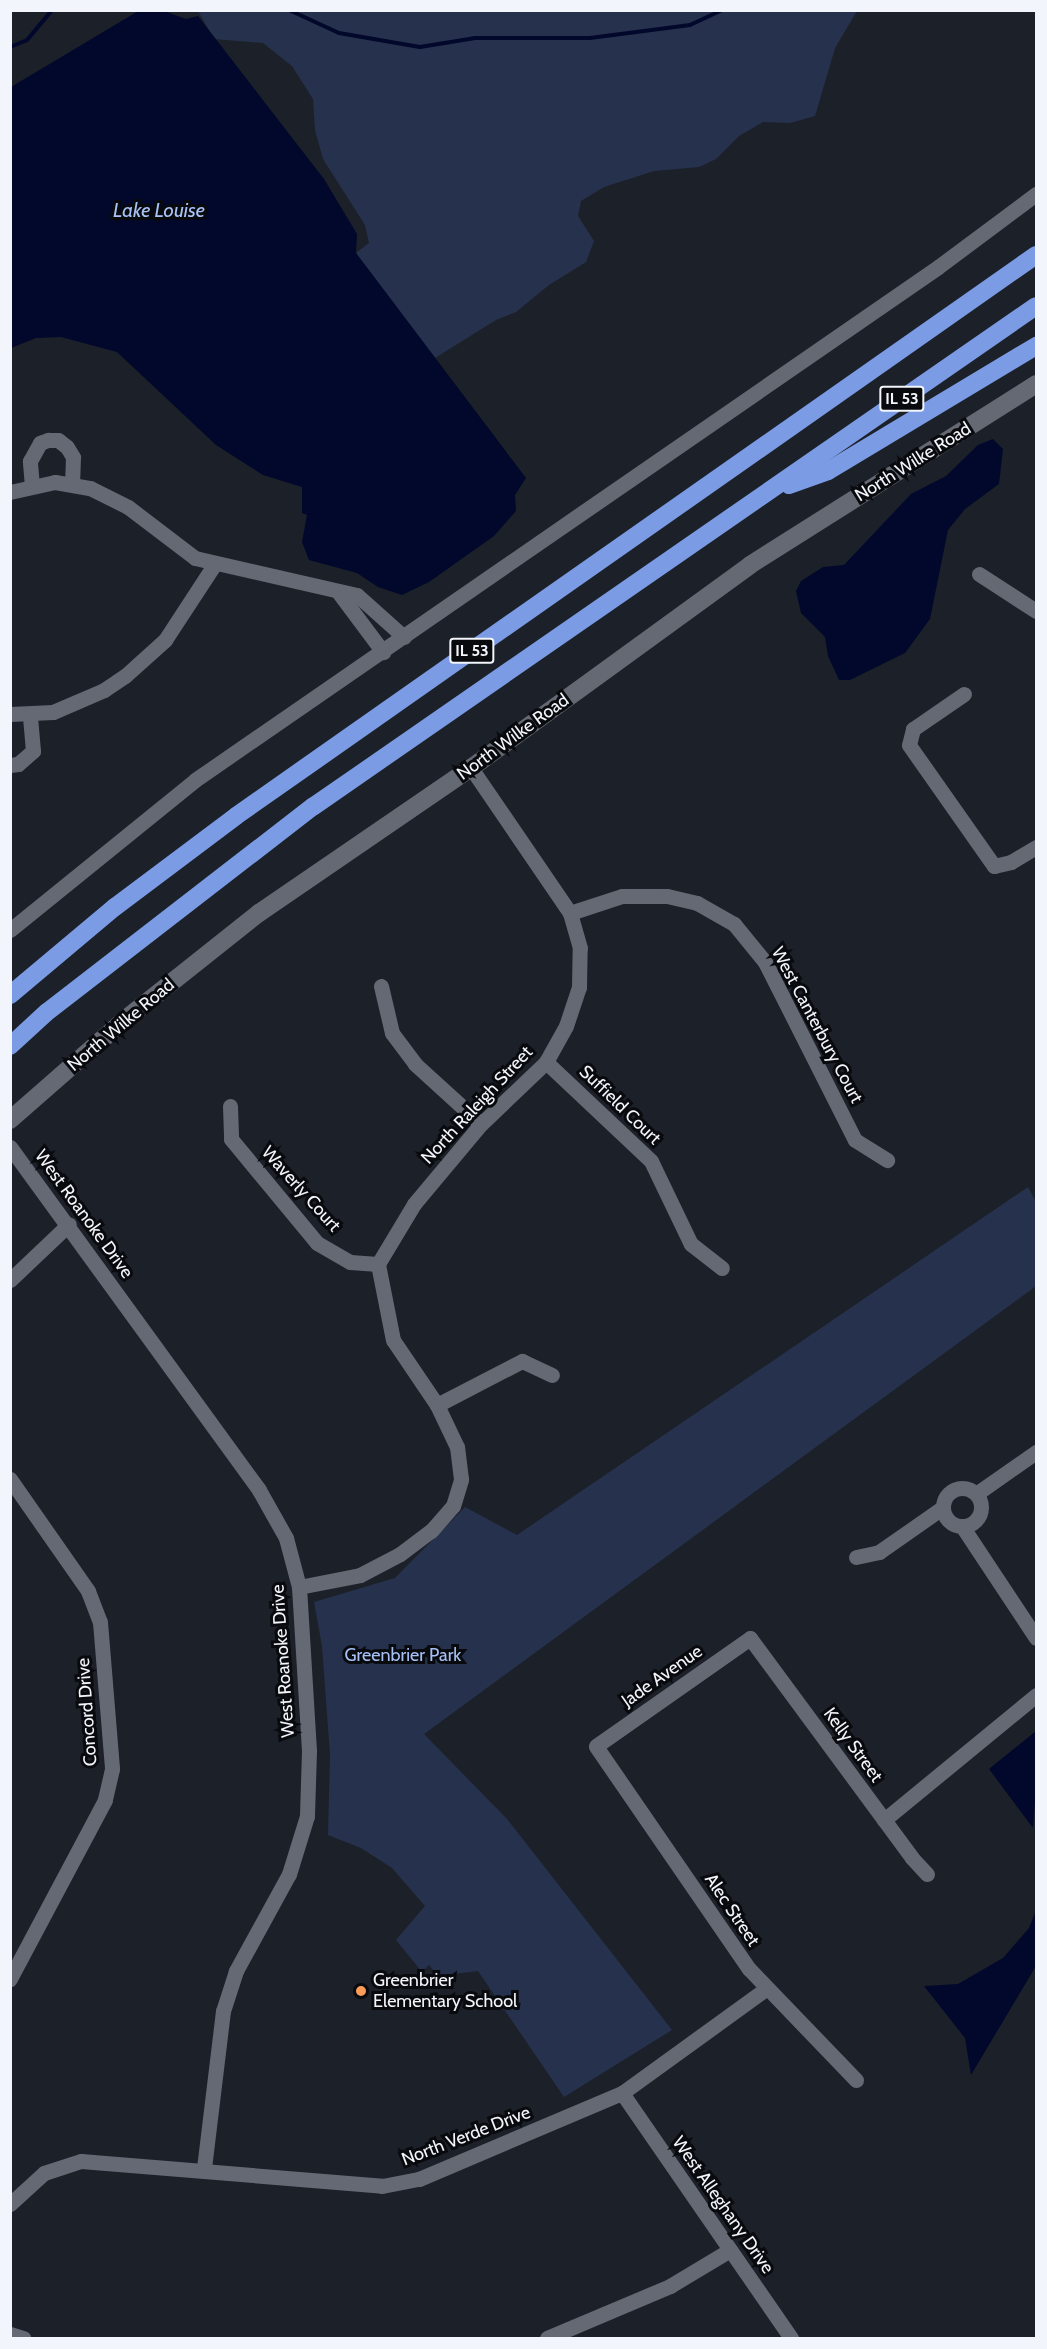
<!DOCTYPE html>
<html>
<head>
<meta charset="utf-8">
<style>
	body { margin:0 }
	#map { position:relative; width:1047px; height:2349px; overflow:hidden; background:#1c2029; font-family:Cabin,sans-serif }
	div>[style] { position:absolute }
	.green>* { inset:0; background:#26324d }
	.water>* { inset:0; background:#01082b }
	.stream>* { height:4px; margin:-2px; padding:0 2px; transform-origin:2px; border-radius:2px; background:#01082b }
	.street>* { height:15px; margin:-7.5px; padding:0 7.5px; transform-origin:7.5px; border-radius:7.5px; background:#646973 }
	.street>.ring { margin:-7.5px; padding:0; box-sizing:content-box; background:none; border:15px solid #646973; border-radius:50% }
	.secondary>* { height:18px; margin:-9px; padding:0 9px; transform-origin:9px; border-radius:9px; background:#646973 }
	.highway>* { height:18px; margin:-9px; padding:0 9px; transform-origin:9px; border-radius:9px; background:#7b9ce5 }
	.dots>* { width:16px; height:16px; translate:-50% -50%; box-sizing:border-box; border:3px solid #080a0e; border-radius:50% }
	span { translate:-50% -50%; white-space:nowrap; text-align:center; line-height:1.15; -webkit-text-stroke:6px #080a0e; paint-order:stroke }
	.shield-label span { padding:2px 4px; background:#080a0e; border:2px solid; border-radius:4px; -webkit-text-stroke-width:0 }
	.shield-label { font-size:16px; color:#f2f5fb; font-weight:700 }
	.street-label { font-size:18px; color:#f2f5fb }
	.park-label { font-size:18px; color:#a6c0f6 }
	.poi-label { font-size:18px; color:#f2f5fb }
	.left { translate:0 -50%; text-align:left }
	.water-label { font-size:20px; color:#a8c2f8; font-style:italic }
	.frame { position:absolute; inset:0; border:12px solid #f2f5fb; pointer-events:none }
</style>
</head>
<body>
<div id="map">
	<div class="green">
		<div style="clip-path:polygon(198px 11px,857px 11px,835px 48px,815px 116px,790px 123px,763px 122px,739px 136px,716px 159px,699px 167px,654px 171px,604px 187px,581px 201px,578px 216px,594px 241px,586px 262px,549px 285px,516px 312px,496px 320px,435px 358px,356px 253px,369px 243px,365px 225px,323px 159px,315px 130px,313px 99px,292px 66px,263px 43px,214px 39px)"></div>
		<div style="clip-path:polygon(1028px 1187px,1036px 1202px,1036px 1286px,424px 1734px,507px 1819px,672px 2030px,564px 2097px,478px 1971px,438px 1976px,429px 1965px,422px 1972px,396px 1940px,425px 1906px,392px 1868px,361px 1848px,328px 1835px,330px 1755px,322px 1646px,314px 1602px,395px 1578px,465px 1507px,517px 1535px)"></div>
	</div>
	<div class="water">
		<div style="clip-path:polygon(140px 10px,164px 11px,186px 19px,198px 16px,324px 179px,357px 234px,356px 253px,526px 478px,515px 495px,516px 511px,494px 536px,429px 582px,402px 595px,378px 587px,357px 573px,309px 560px,302px 542px,307px 515px,302px 513px,302px 487px,263px 475px,216px 445px,117px 352px,61px 337px,36px 338px,11px 348px,11px 87px)"></div>
		<div style="clip-path:polygon(993px 439px,1003px 449px,999px 484px,965px 509px,948px 530px,930px 619px,905px 653px,850px 680px,839px 680px,828px 656px,825px 637px,801px 613px,796px 591px,801px 581px,823px 567px,844px 565px,911px 494px,946px 476px,978px 445px)"></div>
		<div style="clip-path:polygon(1036px 1731px,1036px 1788px,1033px 1828px,989px 1769px)"></div>
		<div style="clip-path:polygon(1036px 1910px,1036px 1966px,971px 2075px,965px 2038px,924px 1986px,958px 1984px,1003px 1958px,1029px 1928px)"></div>
	</div>
	<div class="stream">
		<div style="left:289px;top:10px;width:55px;rotate:24.7deg"></div>
		<div style="left:339px;top:33px;width:82px;rotate:9.8deg"></div>
		<div style="left:420px;top:47px;width:56px;rotate:-9.3deg"></div>
		<div style="left:475px;top:38px;width:115px"></div>
		<div style="left:590px;top:38px;width:101px;rotate:-7.4deg"></div>
		<div style="left:690px;top:25px;width:35px;rotate:-25deg"></div>
		<div style="left:10px;top:47px;width:18px;rotate:-22deg"></div>
		<div style="left:27px;top:40px;width:39px;rotate:-50deg"></div>
	</div>
	<div class="street">
		<div style="left:32px;top:486px;width:25px;rotate:-95deg"></div>
		<div style="left:30px;top:461px;width:21px;rotate:-61deg"></div>
		<div style="left:40px;top:443px;width:9px;rotate:-21deg"></div>
		<div style="left:48px;top:440px;width:10px"></div>
		<div style="left:58px;top:440px;width:11px;rotate:38deg"></div>
		<div style="left:67px;top:447px;width:12px;rotate:59deg"></div>
		<div style="left:73px;top:457px;width:25px;rotate:92deg"></div>
		<div style="left:10px;top:492px;width:46px;rotate:-12.5deg"></div>
		<div style="left:55px;top:482px;width:36px;rotate:10deg"></div>
		<div style="left:90px;top:488px;width:42px;rotate:26.6deg"></div>
		<div style="left:128px;top:507px;width:84px;rotate:37.3deg"></div>
		<div style="left:195px;top:558px;width:166px;rotate:12.9deg"></div>
		<div style="left:357px;top:595px;width:63px;rotate:41.8deg"></div>
		<div style="left:979px;top:574px;width:68px;rotate:33deg"></div>
		<div style="left:339px;top:593px;width:74px;rotate:53.3deg"></div>
		<div style="left:964px;top:694px;width:62px;rotate:145.5deg"></div>
		<div style="left:913px;top:729px;width:16px;rotate:104deg"></div>
		<div style="left:909px;top:745px;width:148px;rotate:54.9deg"></div>
		<div style="left:994px;top:866px;width:17px;rotate:-13deg"></div>
		<div style="left:1011px;top:862px;width:29px;rotate:-31deg"></div>
		<div style="left:10px;top:714px;width:43px;rotate:-2.7deg"></div>
		<div style="left:53px;top:712px;width:56px;rotate:-23.3deg"></div>
		<div style="left:104px;top:690px;width:25px;rotate:-34deg"></div>
		<div style="left:125px;top:676px;width:54px;rotate:-42deg"></div>
		<div style="left:165px;top:640px;width:90px;rotate:-56.8deg"></div>
		<div style="left:10px;top:765px;width:8px;rotate:-7deg"></div>
		<div style="left:18px;top:764px;width:20px;rotate:-41deg"></div>
		<div style="left:33px;top:751px;width:37px;rotate:-95deg"></div>
		<div style="left:570px;top:913px;width:55px;rotate:-18.1deg"></div>
		<div style="left:622px;top:896px;width:45px"></div>
		<div style="left:667px;top:896px;width:31px;rotate:13deg"></div>
		<div style="left:697px;top:903px;width:43px;rotate:29.6deg"></div>
		<div style="left:734px;top:924px;width:49px;rotate:50.8deg"></div>
		<div style="left:765px;top:962px;width:199px;rotate:63.2deg"></div>
		<div style="left:855px;top:1140px;width:38px;rotate:32deg"></div>
		<div style="left:10px;top:930px;width:238px;rotate:-39deg"></div>
		<div style="left:195px;top:780px;width:903px;rotate:-34.62deg"></div>
		<div style="left:938px;top:267px;width:122px;rotate:-36.7deg"></div>
		<div style="left:381px;top:986px;width:48px;rotate:76.8deg"></div>
		<div style="left:392px;top:1033px;width:39px;rotate:53deg"></div>
		<div style="left:415px;top:1064px;width:89px;rotate:42.3deg"></div>
		<div style="left:546px;top:1062px;width:144px;rotate:43.3deg"></div>
		<div style="left:651px;top:1161px;width:92px;rotate:64.3deg"></div>
		<div style="left:691px;top:1244px;width:39px;rotate:38deg"></div>
		<div style="left:230px;top:1106px;width:33px;rotate:88deg"></div>
		<div style="left:231px;top:1139px;width:135px;rotate:50.4deg"></div>
		<div style="left:317px;top:1243px;width:38px;rotate:30deg"></div>
		<div style="left:350px;top:1262px;width:28px;rotate:4deg"></div>
		<div style="left:10px;top:1147px;width:424px;rotate:54deg"></div>
		<div style="left:259px;top:1490px;width:55px;rotate:60.6deg"></div>
		<div style="left:286px;top:1538px;width:51px;rotate:75.1deg"></div>
		<div style="left:299px;top:1587px;width:164px;rotate:86.5deg"></div>
		<div style="left:309px;top:1751px;width:65px;rotate:91.8deg"></div>
		<div style="left:307px;top:1816px;width:61px;rotate:107.2deg"></div>
		<div style="left:289px;top:1874px;width:111px;rotate:118.7deg"></div>
		<div style="left:236px;top:1971px;width:42px;rotate:108deg"></div>
		<div style="left:223px;top:2011px;width:159px;rotate:96.9deg"></div>
		<div style="left:10px;top:1280px;width:81px;rotate:-43.5deg"></div>
		<div style="left:437px;top:1405px;width:96px;rotate:-27.4deg"></div>
		<div style="left:522px;top:1361px;width:33px;rotate:25deg"></div>
		<div style="left:10px;top:1479px;width:136px;rotate:55.1deg"></div>
		<div style="left:88px;top:1591px;width:33px;rotate:69deg"></div>
		<div style="left:100px;top:1622px;width:147px;rotate:85.3deg"></div>
		<div style="left:112px;top:1769px;width:32px;rotate:103deg"></div>
		<div style="left:105px;top:1800px;width:203px;rotate:118deg"></div>
		<div class="ring" style="left:943px;top:1488px;width:23px;height:23px"></div>
		<div style="left:976px;top:1494px;width:73px;rotate:-35deg"></div>
		<div style="left:962px;top:1526px;width:134px;rotate:56.5deg"></div>
		<div style="left:856px;top:1557px;width:24px;rotate:-12deg"></div>
		<div style="left:879px;top:1552px;width:77px;rotate:-34.9deg"></div>
		<div style="left:299px;top:1587px;width:62px;rotate:-11.1deg"></div>
		<div style="left:360px;top:1575px;width:45px;rotate:-27.7deg"></div>
		<div style="left:400px;top:1554px;width:39px;rotate:-37deg"></div>
		<div style="left:431px;top:1531px;width:33px;rotate:-49deg"></div>
		<div style="left:453px;top:1506px;width:28px;rotate:-73deg"></div>
		<div style="left:461px;top:1479px;width:32px;rotate:-97deg"></div>
		<div style="left:457px;top:1447px;width:47px;rotate:-115.5deg"></div>
		<div style="left:437px;top:1405px;width:78px;rotate:-124.1deg"></div>
		<div style="left:393px;top:1340px;width:77px;rotate:-101.2deg"></div>
		<div style="left:378px;top:1264px;width:70px;rotate:-59deg"></div>
		<div style="left:414px;top:1204px;width:104px;rotate:-50.1deg"></div>
		<div style="left:481px;top:1124px;width:90px;rotate:-43.6deg"></div>
		<div style="left:546px;top:1062px;width:41px;rotate:-60.9deg"></div>
		<div style="left:566px;top:1026px;width:41px;rotate:-71.6deg"></div>
		<div style="left:579px;top:987px;width:39px;rotate:-89deg"></div>
		<div style="left:580px;top:948px;width:36px;rotate:-106deg"></div>
		<div style="left:570px;top:913px;width:176px;rotate:-124.3deg"></div>
		<div style="left:884px;top:1820px;width:197px;rotate:-39.4deg"></div>
		<div style="left:856px;top:2080px;width:154px;rotate:-133.9deg"></div>
		<div style="left:749px;top:1969px;width:270px;rotate:-124.5deg"></div>
		<div style="left:596px;top:1746px;width:188px;rotate:-35deg"></div>
		<div style="left:750px;top:1638px;width:273px;rotate:53.6deg"></div>
		<div style="left:912px;top:1858px;width:22px;rotate:47deg"></div>
		<div style="left:622px;top:2093px;width:298px;rotate:55.4deg"></div>
		<div style="left:10px;top:2204px;width:46px;rotate:-42.4deg"></div>
		<div style="left:44px;top:2173px;width:39px;rotate:-18deg"></div>
		<div style="left:81px;top:2161px;width:302px;rotate:4.7deg"></div>
		<div style="left:382px;top:2186px;width:38px;rotate:-11deg"></div>
		<div style="left:419px;top:2179px;width:220px;rotate:-23deg"></div>
		<div style="left:622px;top:2093px;width:179px;rotate:-35.9deg"></div>
		<div style="left:10px;top:2334px;width:14px;rotate:17deg"></div>
		<div style="left:547px;top:2338px;width:134px;rotate:-22.9deg"></div>
		<div style="left:670px;top:2286px;width:70px;rotate:-31deg"></div>
	</div>
	<div class="secondary">
		<div style="left:10px;top:1120px;width:150px;rotate:-41.2deg"></div>
		<div style="left:123px;top:1021px;width:174px;rotate:-38.5deg"></div>
		<div style="left:259px;top:913px;width:257px;rotate:-34.4deg"></div>
		<div style="left:471px;top:768px;width:345px;rotate:-36deg"></div>
		<div style="left:750px;top:565px;width:338px;rotate:-32.3deg"></div>
	</div>
	<div class="highway">
		<div style="left:789px;top:485px;width:41px;rotate:-19.7deg"></div>
		<div style="left:828px;top:471px;width:243px;rotate:-31deg"></div>
		<div style="left:10px;top:995px;width:137px;rotate:-40deg"></div>
		<div style="left:115px;top:907px;width:151px;rotate:-36.9deg"></div>
		<div style="left:236px;top:816px;width:977px;rotate:-35.04deg"></div>
		<div style="left:10px;top:1046px;width:50px;rotate:-42.6deg"></div>
		<div style="left:47px;top:1012px;width:337px;rotate:-37.7deg"></div>
		<div style="left:314px;top:806px;width:878px;rotate:-34.7deg"></div>
	</div>
	<div class="dots">
		<div style="left:361px;top:1991px;background:#fd9c56"></div>
	</div>
	<div class="shield-label">
		<span style="left:902px;top:399px">IL 53</span>
		<span style="left:472px;top:651px">IL 53</span>
	</div>
	<div class="street-label">
		<span style="left:913px;top:462px;rotate:-32deg">North Wilke Road</span>
		<span style="left:513px;top:737px;rotate:-36deg">North Wilke Road</span>
		<span style="left:121px;top:1025px;rotate:-40deg">North Wilke Road</span>
		<span style="left:817px;top:1025px;rotate:62deg">West Canterbury Court</span>
		<span style="left:477px;top:1105px;rotate:-47deg">North Raleigh Street</span>
		<span style="left:620px;top:1105px;rotate:44deg">Suffield Court</span>
		<span style="left:301px;top:1189px;rotate:48deg">Waverly Court</span>
		<span style="left:84px;top:1214px;rotate:54deg">West Roanoke Drive</span>
		<span style="left:283px;top:1661px;rotate:-94deg">West Roanoke Drive</span>
		<span style="left:662px;top:1676px;rotate:-35deg">Jade Avenue</span>
		<span style="left:87px;top:1712px;rotate:-94deg">Concord Drive</span>
		<span style="left:853px;top:1745px;rotate:54deg">Kelly Street</span>
		<span style="left:732px;top:1910px;rotate:56deg">Alec Street</span>
		<span style="left:466px;top:2136px;rotate:-21deg">North Verde Drive</span>
		<span style="left:723px;top:2205px;rotate:55deg">West Alleghany Drive</span>
	</div>
	<div class="park-label">
		<span style="left:403px;top:1655px">Greenbrier Park</span>
	</div>
	<div class="poi-label">
		<span class="left" style="left:373px;top:1991px">Greenbrier<br>Elementary School</span>
	</div>
	<div class="water-label">
		<span style="left:159px;top:210px">Lake Louise</span>
	</div>
	<div class="frame"></div>
</div>
</body>
</html>
